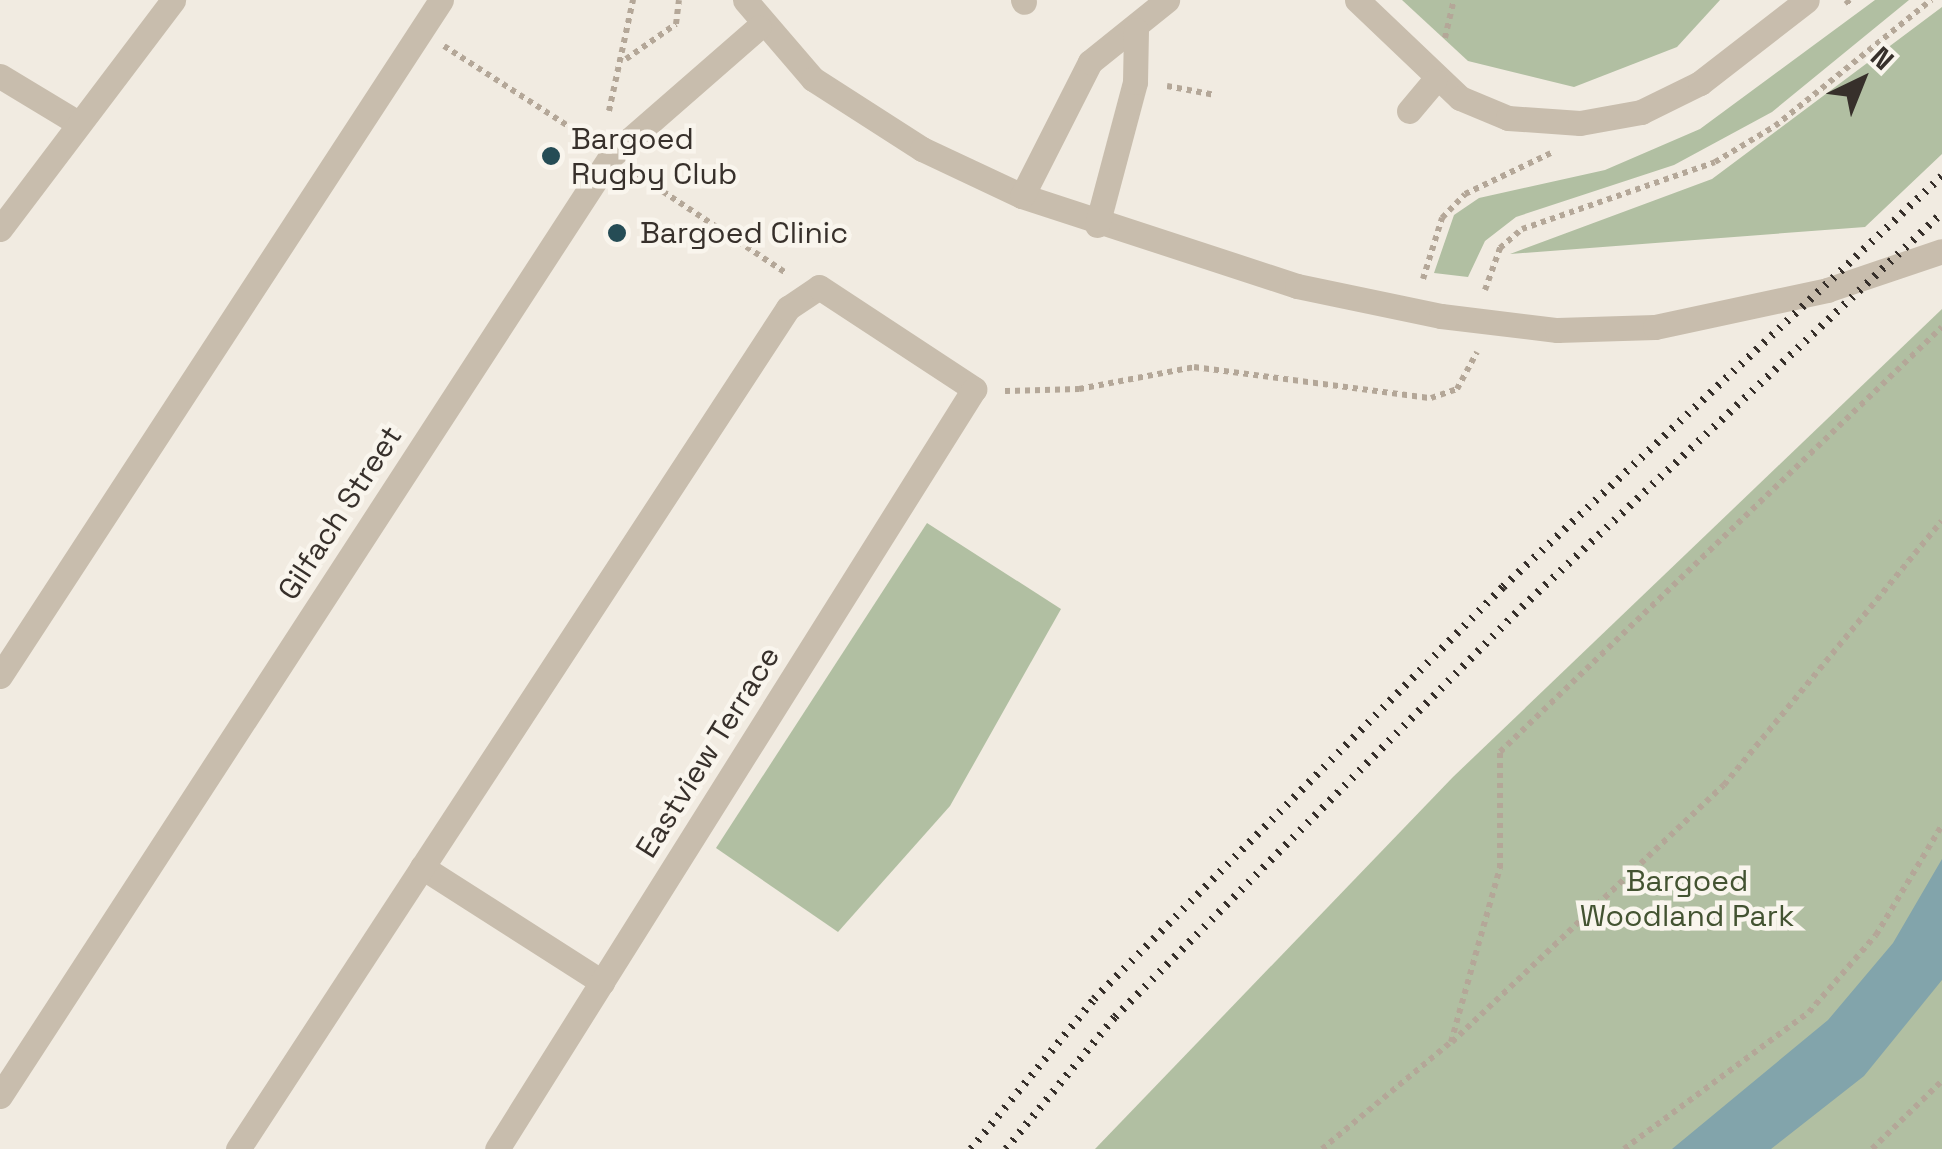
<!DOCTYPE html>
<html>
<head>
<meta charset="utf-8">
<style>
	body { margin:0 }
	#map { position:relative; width:1942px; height:1149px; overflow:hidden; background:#f1ebe1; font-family:"Space Grotesk",sans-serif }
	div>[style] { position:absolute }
	.green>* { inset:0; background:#b1bfa2 }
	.water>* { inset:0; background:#82a4ab }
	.path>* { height:6px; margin-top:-3px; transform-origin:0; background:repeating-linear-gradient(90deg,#b4a798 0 5px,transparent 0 10px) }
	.minor>* { height:25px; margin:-12.5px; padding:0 12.5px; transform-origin:12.5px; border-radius:12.5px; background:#c8bdad }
	.rail>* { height:8px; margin-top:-4px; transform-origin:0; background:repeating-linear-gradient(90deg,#37302b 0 2.5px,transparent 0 10.5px) }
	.dots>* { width:28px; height:28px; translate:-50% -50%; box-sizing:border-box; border:5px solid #f9f5ed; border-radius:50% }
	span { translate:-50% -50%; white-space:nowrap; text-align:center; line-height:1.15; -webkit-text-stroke:9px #f9f5ed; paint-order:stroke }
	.poi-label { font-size:30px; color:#37302b }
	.left { translate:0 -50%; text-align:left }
	.street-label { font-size:30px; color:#37302b }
	.park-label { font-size:30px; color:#435331 }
	.north { position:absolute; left:1812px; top:30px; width:100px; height:100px; -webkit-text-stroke:8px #f9f5ed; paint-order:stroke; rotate:43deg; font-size:28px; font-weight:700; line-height:40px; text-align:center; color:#37302b }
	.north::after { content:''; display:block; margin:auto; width:35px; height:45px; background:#37302b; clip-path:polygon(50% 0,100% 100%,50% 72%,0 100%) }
</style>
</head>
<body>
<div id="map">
	<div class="green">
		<div style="clip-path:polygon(1402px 0,1720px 0,1677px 47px,1574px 87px,1468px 61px)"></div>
		<div style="clip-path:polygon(1875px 0,1909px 0,1772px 112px,1674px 165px,1516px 217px,1485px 241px,1468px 277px,1434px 273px,1454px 215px,1479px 198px,1605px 170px,1700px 129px)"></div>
		<div style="clip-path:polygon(1942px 7px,1942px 154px,1865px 227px,1510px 254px,1712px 179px)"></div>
		<div style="clip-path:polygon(1942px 309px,1942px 1149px,1095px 1149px,1453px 777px)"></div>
		<div style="clip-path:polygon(927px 523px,1061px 609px,950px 806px,838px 932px,716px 848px)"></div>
	</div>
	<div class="water">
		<div style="clip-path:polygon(1942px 859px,1942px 980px,1864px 1076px,1771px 1149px,1672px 1149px,1828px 1020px,1893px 943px)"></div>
	</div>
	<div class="path">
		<div style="left:1846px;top:0;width:8px;rotate:50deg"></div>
		<div style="left:1445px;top:38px;width:39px;rotate:-77deg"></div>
		<div style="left:444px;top:46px;width:168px;rotate:32.8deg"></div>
		<div style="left:626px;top:59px;width:61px;rotate:-35deg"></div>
		<div style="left:676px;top:24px;width:24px;rotate:-83deg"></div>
		<div style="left:1167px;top:86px;width:49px;rotate:10.6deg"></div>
		<div style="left:609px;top:111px;width:114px;rotate:-77.8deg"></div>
		<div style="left:638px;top:175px;width:178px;rotate:33.5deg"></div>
		<div style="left:1423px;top:279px;width:64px;rotate:-72.7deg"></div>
		<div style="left:1442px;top:218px;width:33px;rotate:-46deg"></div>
		<div style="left:1465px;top:194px;width:95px;rotate:-25.5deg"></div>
		<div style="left:1485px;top:290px;width:45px;rotate:-70.3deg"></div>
		<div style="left:1500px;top:248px;width:29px;rotate:-41deg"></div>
		<div style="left:1522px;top:229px;width:204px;rotate:-19.1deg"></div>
		<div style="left:1715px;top:162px;width:70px;rotate:-31deg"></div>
		<div style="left:1775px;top:126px;width:201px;rotate:-38.9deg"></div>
		<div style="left:1005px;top:391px;width:74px;rotate:-1.5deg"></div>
		<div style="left:1079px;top:389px;width:117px;rotate:-10.8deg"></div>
		<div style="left:1194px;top:367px;width:239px;rotate:7.5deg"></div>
		<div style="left:1431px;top:398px;width:28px;rotate:-19deg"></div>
		<div style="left:1457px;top:389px;width:42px;rotate:-61.6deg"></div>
		<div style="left:1452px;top:1042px;width:374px;rotate:-43.4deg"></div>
		<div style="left:1724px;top:785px;width:342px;rotate:-50.5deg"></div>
		<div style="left:1322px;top:1149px;width:168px;rotate:-39.7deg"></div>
		<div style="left:1451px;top:1042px;width:181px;rotate:-74.3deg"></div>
		<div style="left:1500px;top:868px;width:116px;rotate:-90deg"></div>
		<div style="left:1500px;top:752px;width:613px;rotate:-43.88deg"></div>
		<div style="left:1624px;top:1149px;width:230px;rotate:-36.5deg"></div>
		<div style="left:1809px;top:1012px;width:102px;rotate:-49deg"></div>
		<div style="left:1876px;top:935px;width:128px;rotate:-59deg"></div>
		<div style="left:1872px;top:1149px;width:98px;rotate:-44.2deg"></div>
	</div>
	<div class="minor">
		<div style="left:745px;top:0;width:104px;rotate:49.3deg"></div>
		<div style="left:813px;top:79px;width:130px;rotate:32.7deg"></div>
		<div style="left:922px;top:149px;width:110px;rotate:25.2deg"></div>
		<div style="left:1022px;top:196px;width:289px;rotate:18.1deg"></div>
		<div style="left:1297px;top:286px;width:147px;rotate:11.8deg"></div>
		<div style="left:1441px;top:316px;width:117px;rotate:6.9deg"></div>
		<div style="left:1557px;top:330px;width:98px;rotate:-1.8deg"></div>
		<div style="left:1655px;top:327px;width:176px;rotate:-12.1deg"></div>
		<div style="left:1827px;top:290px;width:121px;rotate:-18.7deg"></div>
		<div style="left:1023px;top:0;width:2px;rotate:63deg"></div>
		<div style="left:1357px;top:0;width:142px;rotate:43.6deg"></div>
		<div style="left:1460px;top:98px;width:52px;rotate:22.6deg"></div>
		<div style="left:1508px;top:118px;width:72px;rotate:4deg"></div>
		<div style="left:1580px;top:123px;width:62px;rotate:-10.2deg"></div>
		<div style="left:1641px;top:112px;width:66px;rotate:-26.2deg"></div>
		<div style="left:1700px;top:83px;width:135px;rotate:-37.8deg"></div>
		<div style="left:0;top:76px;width:91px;rotate:31.1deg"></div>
		<div style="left:1409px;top:111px;width:39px;rotate:-50deg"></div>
		<div style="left:1022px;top:196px;width:150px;rotate:-63.1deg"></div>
		<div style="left:1090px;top:62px;width:99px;rotate:-38.8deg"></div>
		<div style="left:1097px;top:225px;width:148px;rotate:-75.1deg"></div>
		<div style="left:1135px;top:82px;width:52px;rotate:-88.9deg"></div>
		<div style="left:0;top:229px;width:287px;rotate:-52.9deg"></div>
		<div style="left:0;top:676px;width:807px;rotate:-56.88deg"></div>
		<div style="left:422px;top:867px;width:214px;rotate:32.6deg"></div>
		<div style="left:0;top:1096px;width:1121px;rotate:-56.98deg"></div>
		<div style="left:611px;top:156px;width:196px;rotate:-41.1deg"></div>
		<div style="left:238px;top:1149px;width:1005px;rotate:-56.82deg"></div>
		<div style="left:788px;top:308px;width:37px;rotate:-34deg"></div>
		<div style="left:819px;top:287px;width:186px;rotate:33.3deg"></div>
		<div style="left:974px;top:389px;width:897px;rotate:122.11deg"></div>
	</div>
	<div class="rail">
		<div style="left:971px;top:1149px;width:194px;rotate:-50.6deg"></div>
		<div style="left:1094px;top:999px;width:581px;rotate:-45.21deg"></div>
		<div style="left:1503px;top:587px;width:601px;rotate:-43.11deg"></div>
		<div style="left:1006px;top:1149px;width:171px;rotate:-50.5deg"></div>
		<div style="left:1115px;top:1017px;width:578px;rotate:-45.21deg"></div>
		<div style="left:1522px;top:607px;width:576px;rotate:-43.17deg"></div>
	</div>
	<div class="dots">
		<div style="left:551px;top:156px;background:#254c55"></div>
		<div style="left:617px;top:233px;background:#254c55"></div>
	</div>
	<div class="poi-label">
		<span class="left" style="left:571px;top:156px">Bargoed<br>Rugby Club</span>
		<span class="left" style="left:640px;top:233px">Bargoed Clinic</span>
	</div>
	<div class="street-label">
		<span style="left:340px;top:513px;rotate:-57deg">Gilfach Street</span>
		<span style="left:708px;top:752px;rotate:-58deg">Eastview Terrace</span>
	</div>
	<div class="park-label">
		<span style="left:1687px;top:898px">Bargoed<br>Woodland Park</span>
	</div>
	<div class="north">N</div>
</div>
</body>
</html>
